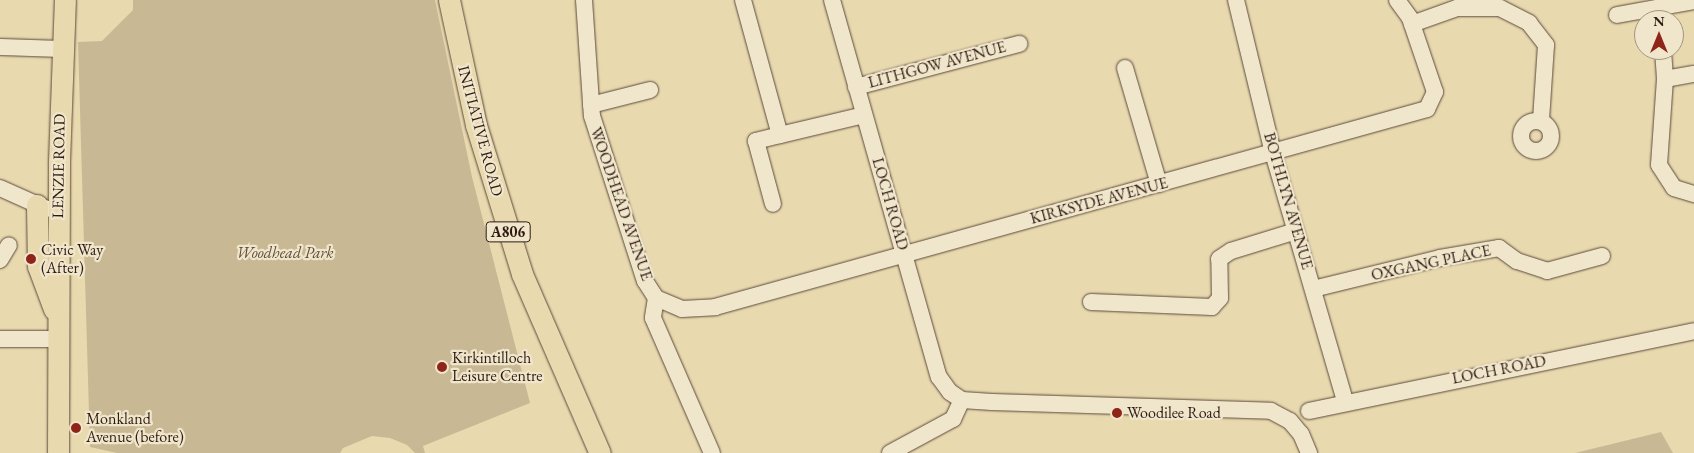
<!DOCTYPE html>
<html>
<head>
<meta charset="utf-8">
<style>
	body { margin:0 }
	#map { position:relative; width:1694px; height:453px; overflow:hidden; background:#e8d9af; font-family:"EB Garamond",serif }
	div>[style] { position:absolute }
	.green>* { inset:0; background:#c8b994 }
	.roads { filter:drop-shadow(0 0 1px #5c4a3a) drop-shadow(0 0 1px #5c4a3a) }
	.minor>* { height:16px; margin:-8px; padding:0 8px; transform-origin:8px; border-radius:8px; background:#f0e6cb }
	.minor>.ring { margin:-8px; padding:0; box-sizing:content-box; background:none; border:16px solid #f0e6cb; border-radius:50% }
	.major>* { height:21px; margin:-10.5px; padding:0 10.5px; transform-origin:10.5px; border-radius:10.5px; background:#e8d9af }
	.dots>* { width:14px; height:14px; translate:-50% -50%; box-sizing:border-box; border:2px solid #f0e6cb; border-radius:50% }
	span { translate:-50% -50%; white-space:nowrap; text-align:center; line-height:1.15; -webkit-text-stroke:4.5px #f0e6cb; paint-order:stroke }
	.shield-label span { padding:1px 4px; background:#f0e6cb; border:1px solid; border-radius:4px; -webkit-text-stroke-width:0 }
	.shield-label { font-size:15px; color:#2e1a13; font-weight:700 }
	.street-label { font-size:16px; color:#2e1a13 }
	.poi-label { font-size:16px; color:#2e1a13 }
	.left { translate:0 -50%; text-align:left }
	.park-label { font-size:16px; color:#5c4a3a; font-style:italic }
	.north { position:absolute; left:1634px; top:10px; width:50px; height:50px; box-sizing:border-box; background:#f0e6cb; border:1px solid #a29481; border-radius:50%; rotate:0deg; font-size:14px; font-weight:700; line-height:20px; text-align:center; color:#2e1a13 }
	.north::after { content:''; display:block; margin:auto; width:18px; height:22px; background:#8f2418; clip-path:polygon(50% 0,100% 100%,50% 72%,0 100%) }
</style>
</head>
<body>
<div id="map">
	<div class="green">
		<div style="clip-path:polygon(133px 0,435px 0,472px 177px,530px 403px,423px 446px,425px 453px,415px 453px,407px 445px,390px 438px,372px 436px,343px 448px,340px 453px,117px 453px,90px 447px,78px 42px,102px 41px,133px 10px)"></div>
		<div style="clip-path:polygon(1661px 432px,1673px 453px,1575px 453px)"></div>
	</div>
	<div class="roads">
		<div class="minor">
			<div style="left:584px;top:0;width:116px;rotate:86.1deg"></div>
			<div style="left:592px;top:116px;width:173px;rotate:72.2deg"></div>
			<div style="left:645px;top:281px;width:20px;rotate:57deg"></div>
			<div style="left:656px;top:298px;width:20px;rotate:99deg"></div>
			<div style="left:653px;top:318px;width:147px;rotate:66.4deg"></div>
			<div style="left:743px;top:0;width:140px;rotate:74.7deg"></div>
			<div style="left:780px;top:135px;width:25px;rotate:166deg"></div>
			<div style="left:756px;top:141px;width:65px;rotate:74.9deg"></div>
			<div style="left:832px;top:0;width:392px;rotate:74.2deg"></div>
			<div style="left:939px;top:377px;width:19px;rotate:54deg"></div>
			<div style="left:950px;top:392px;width:14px;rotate:34deg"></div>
			<div style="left:962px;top:400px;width:30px;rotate:4deg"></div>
			<div style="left:992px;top:402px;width:279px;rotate:1.8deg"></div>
			<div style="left:1271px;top:411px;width:21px;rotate:28deg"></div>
			<div style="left:1290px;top:421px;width:17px;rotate:50deg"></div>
			<div style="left:1301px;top:434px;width:21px;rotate:67deg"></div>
			<div style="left:1236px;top:0;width:157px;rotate:76.4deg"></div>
			<div style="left:1273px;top:153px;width:258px;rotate:73.8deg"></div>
			<div style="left:1617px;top:15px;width:78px;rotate:-10.3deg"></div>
			<div style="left:1412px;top:24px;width:48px;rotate:-19.6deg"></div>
			<div style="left:1457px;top:8px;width:43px"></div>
			<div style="left:1500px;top:8px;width:33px;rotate:27deg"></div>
			<div style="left:1529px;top:23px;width:28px;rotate:52deg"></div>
			<div style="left:1546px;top:45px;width:76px;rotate:93.8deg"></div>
			<div style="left:0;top:47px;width:61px;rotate:1.9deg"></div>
			<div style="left:1663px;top:50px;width:29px;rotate:86deg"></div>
			<div style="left:1665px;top:79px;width:86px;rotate:94deg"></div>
			<div style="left:1659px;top:165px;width:27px;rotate:57deg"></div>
			<div style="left:1674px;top:188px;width:21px;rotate:17deg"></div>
			<div style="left:1125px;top:68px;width:121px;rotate:73.7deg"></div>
			<div style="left:1665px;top:79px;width:29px;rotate:-10deg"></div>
			<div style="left:856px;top:87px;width:169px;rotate:-14.8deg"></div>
			<div style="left:591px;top:105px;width:61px;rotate:-14.3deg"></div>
			<div class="ring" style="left:1521px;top:121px;width:14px;height:14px"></div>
			<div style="left:780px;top:135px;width:86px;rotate:-13.4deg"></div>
			<div style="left:0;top:188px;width:51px;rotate:24.1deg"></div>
			<div style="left:0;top:260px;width:17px;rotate:-59deg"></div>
			<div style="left:1313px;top:289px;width:131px;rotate:-13.7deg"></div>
			<div style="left:1440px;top:258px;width:60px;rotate:-9.6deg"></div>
			<div style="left:1499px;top:248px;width:22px;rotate:36deg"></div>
			<div style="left:1517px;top:261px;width:32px;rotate:18deg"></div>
			<div style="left:1547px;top:271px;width:57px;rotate:-15.3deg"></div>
			<div style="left:656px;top:298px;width:28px;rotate:23deg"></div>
			<div style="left:682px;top:309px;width:33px;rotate:-3deg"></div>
			<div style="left:715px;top:307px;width:739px;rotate:-15.54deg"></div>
			<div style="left:1427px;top:109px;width:19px;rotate:-65deg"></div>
			<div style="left:1435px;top:92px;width:78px;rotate:-108.7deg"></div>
			<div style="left:1410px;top:18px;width:22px;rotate:-126deg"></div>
			<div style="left:1091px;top:302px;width:121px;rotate:2.4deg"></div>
			<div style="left:1212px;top:307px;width:12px;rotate:-48deg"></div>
			<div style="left:1220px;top:298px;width:39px;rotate:-91deg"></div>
			<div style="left:1219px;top:259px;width:14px;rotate:-34deg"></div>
			<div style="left:1231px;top:251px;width:68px;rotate:-17.1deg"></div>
			<div style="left:0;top:339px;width:58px"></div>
			<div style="left:1309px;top:411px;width:393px;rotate:-11.7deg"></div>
			<div style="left:890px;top:453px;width:72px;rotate:-28.4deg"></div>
			<div style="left:953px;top:419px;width:21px;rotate:-65deg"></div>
		</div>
		<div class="major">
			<div style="left:449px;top:0;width:128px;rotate:77.8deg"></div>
			<div style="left:476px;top:125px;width:156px;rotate:72.8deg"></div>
			<div style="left:522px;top:274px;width:195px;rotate:66.5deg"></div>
			<div style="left:37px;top:205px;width:61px;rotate:89.1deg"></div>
			<div style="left:38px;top:266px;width:46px;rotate:69.6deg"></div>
			<div style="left:58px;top:453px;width:292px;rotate:-89.8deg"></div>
			<div style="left:59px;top:161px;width:161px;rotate:-87.9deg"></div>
		</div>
	</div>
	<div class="dots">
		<div style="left:31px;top:259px;background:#8f2418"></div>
		<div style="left:442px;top:367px;background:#8f2418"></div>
		<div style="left:1117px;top:413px;background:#8f2418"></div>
		<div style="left:76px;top:428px;background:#8f2418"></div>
	</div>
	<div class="shield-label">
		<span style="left:508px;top:232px">A806</span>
	</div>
	<div class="street-label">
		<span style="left:937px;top:65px;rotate:-15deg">LITHGOW AVENUE</span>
		<span style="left:480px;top:131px;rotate:75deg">INITIATIVE ROAD</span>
		<span style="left:59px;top:166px;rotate:-89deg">LENZIE ROAD</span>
		<span style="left:1099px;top:201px;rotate:-15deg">KIRKSYDE AVENUE</span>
		<span style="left:1288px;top:201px;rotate:74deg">BOTHLYN AVENUE</span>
		<span style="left:621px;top:204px;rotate:71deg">WOODHEAD AVENUE</span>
		<span style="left:890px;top:204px;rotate:74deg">LOCH ROAD</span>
		<span style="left:1431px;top:263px;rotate:-12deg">OXGANG PLACE</span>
		<span style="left:1499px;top:370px;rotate:-11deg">LOCH ROAD</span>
	</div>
	<div class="poi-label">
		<span class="left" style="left:41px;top:259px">Civic Way<br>(After)</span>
		<span class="left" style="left:452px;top:367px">Kirkintilloch<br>Leisure Centre</span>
		<span class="left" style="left:1127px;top:413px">Woodilee Road</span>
		<span class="left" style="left:86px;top:428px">Monkland<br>Avenue (before)</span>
	</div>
	<div class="park-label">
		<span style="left:285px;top:253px">Woodhead Park</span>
	</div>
	<div class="north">N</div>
</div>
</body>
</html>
